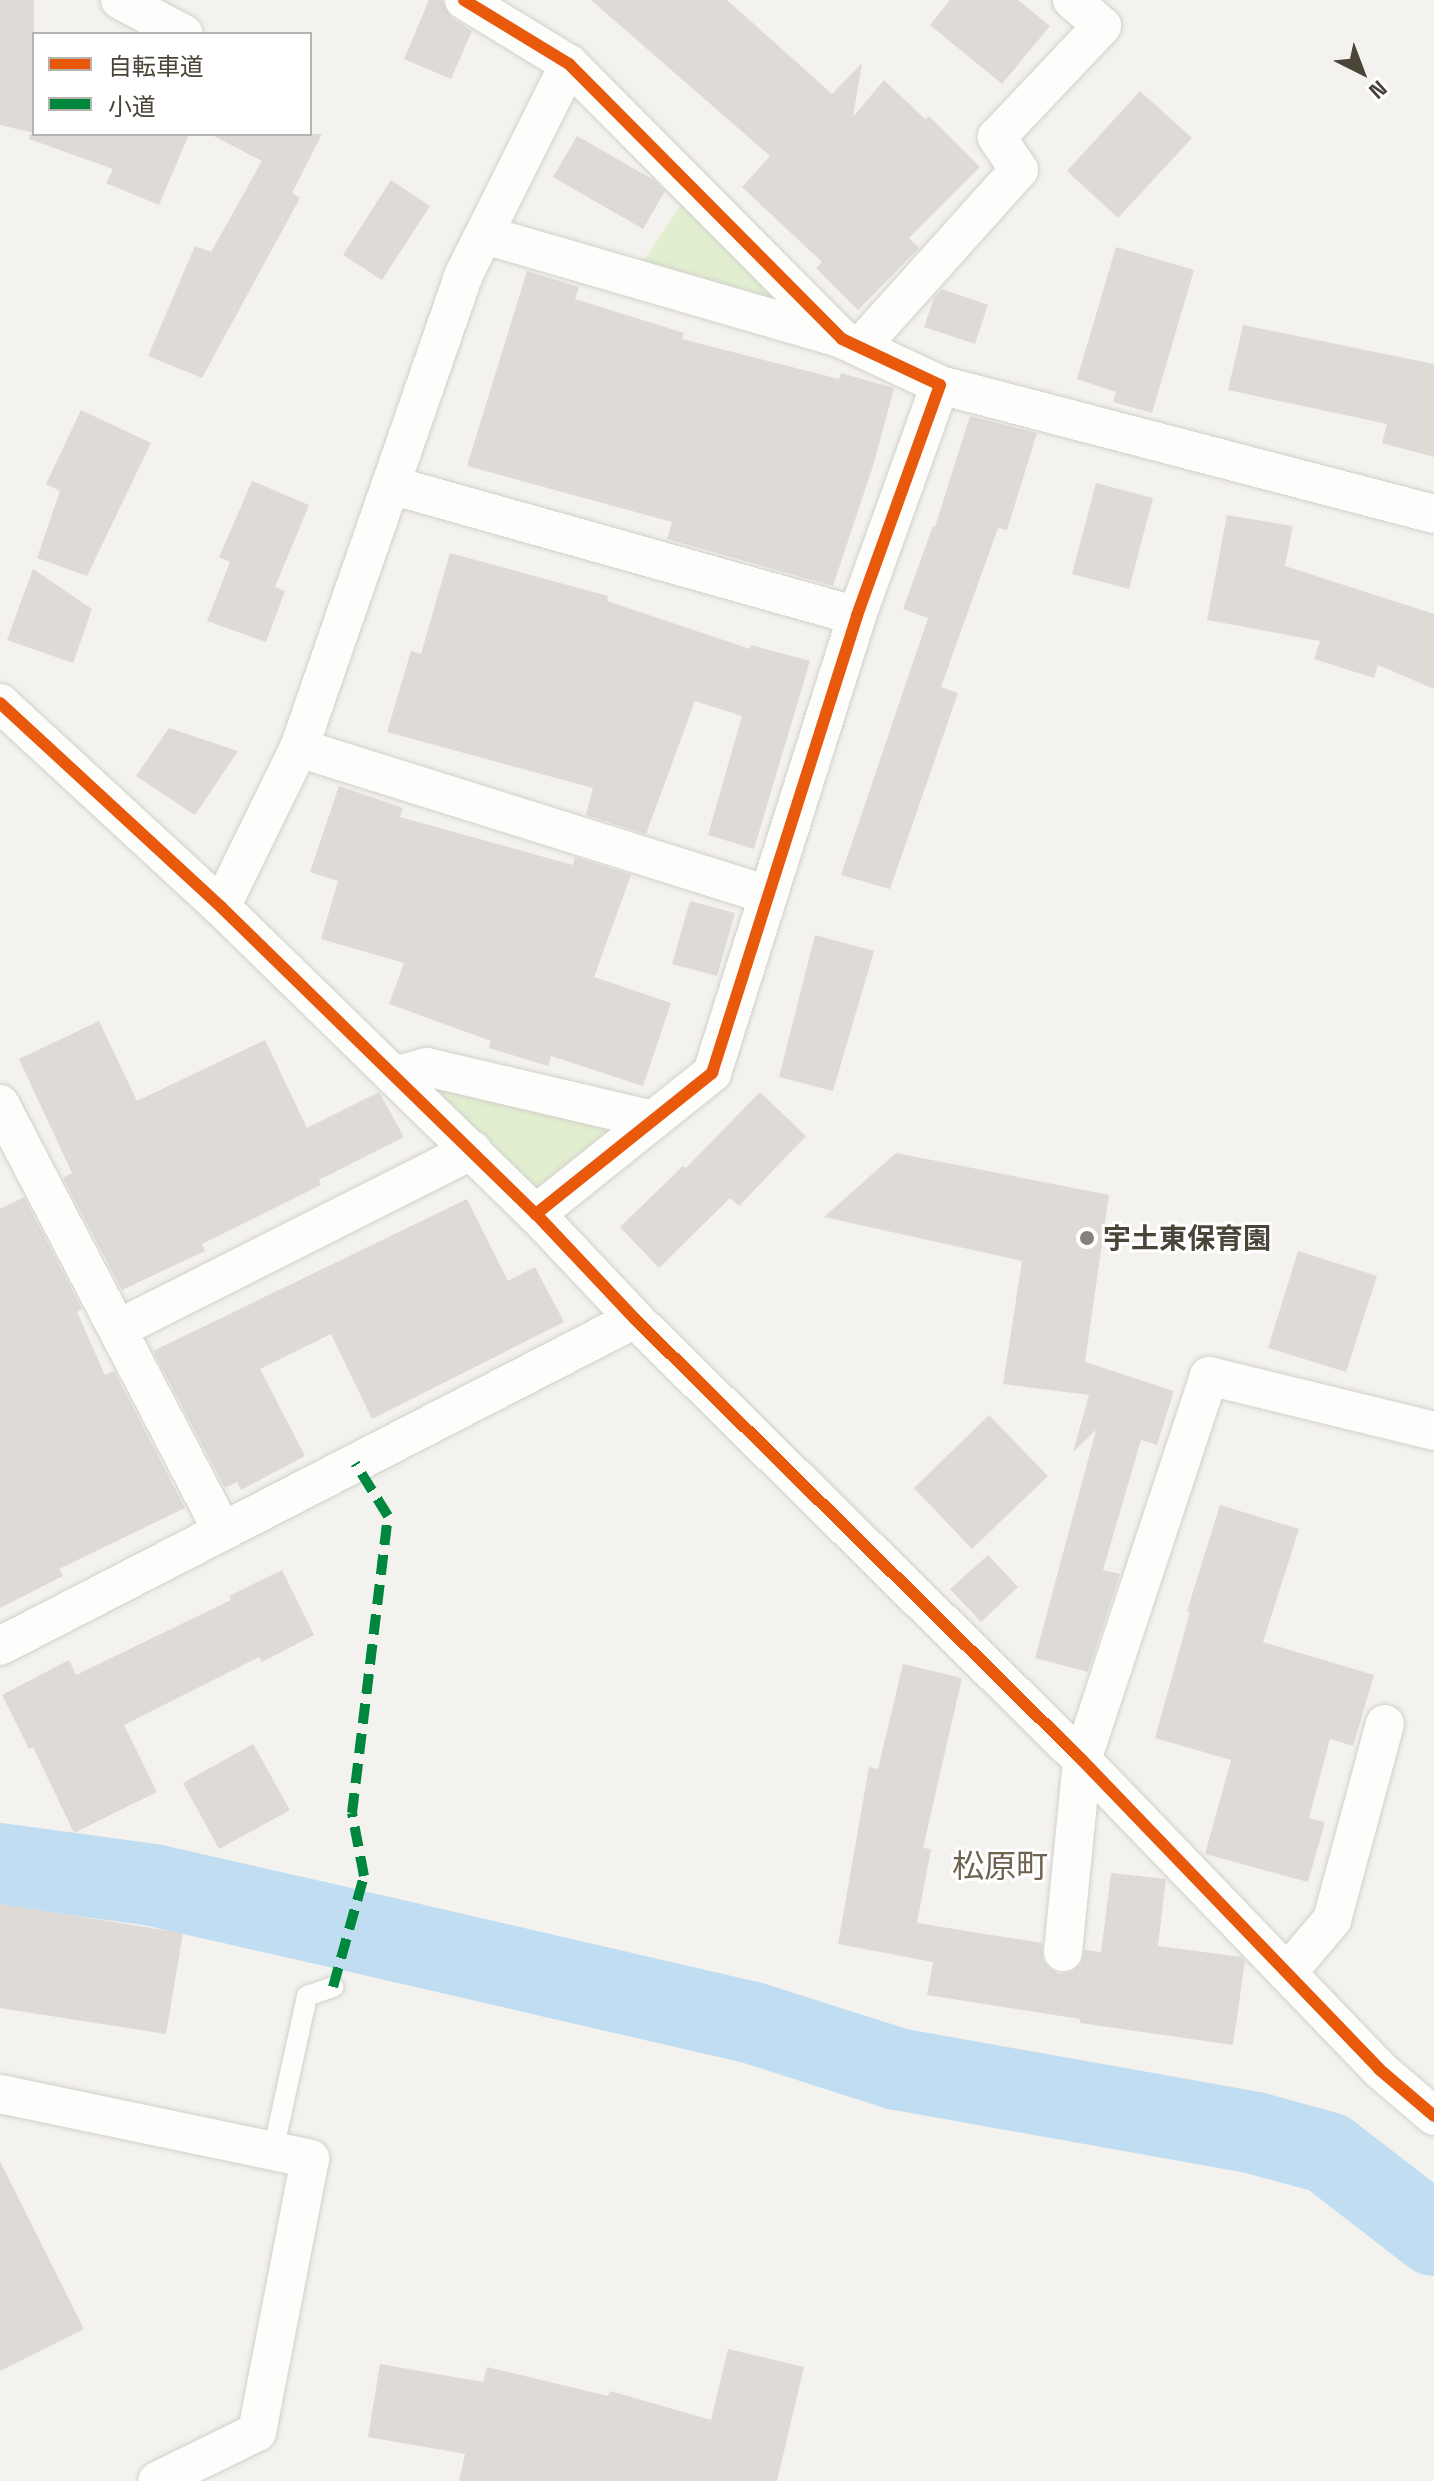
<!DOCTYPE html>
<html>
<head>
<meta charset="utf-8">
<style>
	body { margin:0 }
	#map { position:relative; width:1434px; height:2481px; overflow:hidden; background:#f4f2ee; font-family:"Space Grotesk","Noto Sans JP",sans-serif }
	div>[style] { position:absolute }
	.green>* { inset:0; background:#e1eecf }
	.river>* { height:82px; margin:-41px; padding:0 41px; transform-origin:41px; border-radius:41px; background:#c0ddf1 }
	.building>* { inset:0; background:#dedbd6 }
	.roads { filter:drop-shadow(0 0 2px #d2d0cb) drop-shadow(0 0 2px #d2d0cb) }
	.service>* { height:20px; margin:-10px; padding:0 10px; transform-origin:10px; border-radius:10px; background:#fdfdfc }
	.minor>* { height:38px; margin:-19px; padding:0 19px; transform-origin:19px; border-radius:19px; background:#fdfdfc }
	.quiet>* { height:10px; margin-top:-5px; transform-origin:0; background:repeating-linear-gradient(90deg,#00873e 0 20px,transparent 0 30px) }
	.cycleway>* { height:12px; margin:-6px; padding:0 6px; transform-origin:6px; border-radius:6px; background:#e8590c }
	.dots>* { width:22px; height:22px; translate:-50% -50%; box-sizing:border-box; border:4px solid #fff; border-radius:50% }
	span { translate:-50% -50%; white-space:nowrap; text-align:center; line-height:1.15; -webkit-text-stroke:6px #fff; paint-order:stroke }
	.poi-label { font-size:28px; color:#4b4439; font-weight:700 }
	.left { translate:0 -50%; text-align:left }
	.quarter-label { font-size:32px; color:#6e6250 }
	.legend { position:absolute; left:32px; top:32px; width:280px; height:104px; box-sizing:border-box; background:#fff; border:2px solid #b7b4b0; margin:0; padding:10px 14px; list-style:none; font-size:24px; color:#4b4439 }
	.legend li { display:flex; align-items:center; gap:16px; height:40px }
	.legend b { width:40px; border:2px solid #b7b4b0 }
	.north { position:absolute; left:1322px; top:32px; width:80px; height:80px; -webkit-text-stroke:6px #fff; paint-order:stroke; rotate:138deg; font-size:22px; font-weight:700; line-height:32px; text-align:center; color:#4b4439 }
	.north::after { content:''; display:block; margin:auto; width:28px; height:36px; background:#4b4439; clip-path:polygon(50% 0,100% 100%,50% 72%,0 100%) }
</style>
</head>
<body>
<div id="map">
	<div class="green">
		<div style="clip-path:polygon(693px 186px,842px 339px,632px 279px)"></div>
		<div style="clip-path:polygon(394px 1076px,653px 1120px,536px 1214px)"></div>
	</div>
	<div class="river">
		<div style="left:0;top:1864px;width:154px;rotate:7.8deg"></div>
		<div style="left:153px;top:1885px;width:167px;rotate:12.8deg"></div>
		<div style="left:316px;top:1922px;width:445px;rotate:13deg"></div>
		<div style="left:750px;top:2022px;width:154px;rotate:17.7deg"></div>
		<div style="left:897px;top:2069px;width:364px;rotate:10.1deg"></div>
		<div style="left:1255px;top:2133px;width:76px;rotate:15.3deg"></div>
		<div style="left:1328px;top:2153px;width:134px;rotate:37.7deg"></div>
	</div>
	<div class="building">
		<div style="clip-path:polygon(0 0,34px 0,34px 133px,0 125px)"></div>
		<div style="clip-path:polygon(429px 0,442px 0,452px 18px,472px 31px,451px 79px,404px 59px)"></div>
		<div style="clip-path:polygon(591px 0,727px 0,832px 94px,862px 63px,853px 117px,884px 80px,925px 119px,929px 116px,980px 167px,909px 238px,919px 248px,858px 310px,816px 268px,822px 262px,742px 187px,770px 156px)"></div>
		<div style="clip-path:polygon(950px 0,1018px 0,1050px 26px,1002px 84px,930px 25px)"></div>
		<div style="clip-path:polygon(1140px 91px,1192px 138px,1118px 218px,1067px 171px)"></div>
		<div style="clip-path:polygon(30px 134px,189px 134px,159px 205px,106px 183px,113px 169px,29px 139px)"></div>
		<div style="clip-path:polygon(210px 134px,322px 134px,292px 193px,300px 198px,202px 378px,148px 356px,195px 246px,211px 252px,262px 161px)"></div>
		<div style="clip-path:polygon(577px 136px,654px 180px,665px 191px,643px 229px,553px 177px)"></div>
		<div style="clip-path:polygon(391px 180px,430px 206px,382px 280px,343px 255px)"></div>
		<div style="clip-path:polygon(1116px 247px,1194px 270px,1152px 413px,1113px 402px,1116px 392px,1077px 379px)"></div>
		<div style="clip-path:polygon(527px 271px,579px 287px,575px 299px,684px 333px,682px 339px,839px 379px,841px 373px,894px 388px,874px 463px,833px 586px,667px 539px,672px 522px,467px 466px)"></div>
		<div style="clip-path:polygon(942px 289px,988px 305px,975px 344px,924px 327px,934px 298px)"></div>
		<div style="clip-path:polygon(1243px 325px,1434px 364px,1434px 457px,1382px 443px,1387px 424px,1228px 390px)"></div>
		<div style="clip-path:polygon(81px 410px,151px 443px,87px 576px,37px 558px,60px 491px,46px 484px)"></div>
		<div style="clip-path:polygon(970px 416px,1037px 433px,1007px 530px,998px 528px,941px 687px,958px 693px,890px 889px,841px 875px,928px 618px,903px 609px,933px 526px,935px 527px)"></div>
		<div style="clip-path:polygon(252px 481px,309px 505px,275px 587px,285px 591px,266px 642px,207px 621px,230px 562px,219px 557px)"></div>
		<div style="clip-path:polygon(1096px 483px,1153px 498px,1129px 589px,1072px 574px)"></div>
		<div style="clip-path:polygon(1227px 515px,1293px 526px,1285px 566px,1434px 614px,1434px 689px,1378px 665px,1374px 678px,1314px 659px,1320px 641px,1207px 620px)"></div>
		<div style="clip-path:polygon(450px 553px,608px 596px,607px 601px,750px 649px,751px 645px,810px 661px,754px 849px,708px 835px,742px 716px,695px 701px,646px 834px,586px 815px,593px 788px,387px 732px,411px 651px,421px 654px)"></div>
		<div style="clip-path:polygon(33px 569px,92px 609px,73px 663px,7px 640px)"></div>
		<div style="clip-path:polygon(169px 728px,238px 751px,195px 815px,136px 776px)"></div>
		<div style="clip-path:polygon(339px 786px,403px 808px,400px 817px,573px 865px,575px 857px,631px 875px,594px 977px,671px 1003px,643px 1086px,551px 1056px,548px 1066px,489px 1048px,491px 1041px,389px 1004px,404px 963px,321px 939px,338px 881px,310px 872px)"></div>
		<div style="clip-path:polygon(690px 901px,735px 913px,717px 976px,672px 964px)"></div>
		<div style="clip-path:polygon(815px 935px,874px 951px,833px 1091px,779px 1077px)"></div>
		<div style="clip-path:polygon(99px 1021px,137px 1101px,265px 1040px,307px 1128px,379px 1092px,404px 1137px,319px 1180px,321px 1185px,202px 1244px,205px 1251px,122px 1290px,63px 1178px,72px 1173px,19px 1059px)"></div>
		<div style="clip-path:polygon(760px 1092px,806px 1136px,739px 1206px,730px 1198px,659px 1268px,620px 1227px,683px 1166px,686px 1168px)"></div>
		<div style="clip-path:polygon(896px 1153px,1109px 1195px,1085px 1362px,1174px 1391px,1157px 1445px,1141px 1440px,1103px 1570px,1120px 1574px,1088px 1672px,1035px 1658px,1096px 1430px,1073px 1452px,1089px 1395px,1003px 1384px,1022px 1261px,824px 1217px)"></div>
		<div style="clip-path:polygon(24px 1197px,82px 1309px,77px 1312px,105px 1375px,114px 1371px,185px 1508px,59px 1569px,63px 1576px,0 1608px,0 1209px)"></div>
		<div style="clip-path:polygon(467px 1199px,508px 1281px,535px 1267px,564px 1322px,372px 1419px,331px 1334px,260px 1369px,305px 1456px,241px 1490px,237px 1482px,225px 1488px,153px 1351px)"></div>
		<div style="clip-path:polygon(1298px 1251px,1377px 1276px,1346px 1372px,1268px 1348px)"></div>
		<div style="clip-path:polygon(989px 1415px,1048px 1476px,972px 1549px,914px 1488px)"></div>
		<div style="clip-path:polygon(1220px 1505px,1299px 1529px,1263px 1642px,1374px 1675px,1353px 1746px,1330px 1739px,1309px 1818px,1325px 1822px,1308px 1882px,1205px 1854px,1231px 1760px,1155px 1738px,1190px 1612px,1187px 1611px)"></div>
		<div style="clip-path:polygon(988px 1555px,1018px 1587px,981px 1622px,950px 1589px)"></div>
		<div style="clip-path:polygon(282px 1570px,314px 1635px,262px 1662px,259px 1657px,124px 1725px,157px 1792px,74px 1833px,33px 1747px,29px 1749px,2px 1695px,69px 1660px,76px 1675px,231px 1600px,229px 1596px)"></div>
		<div style="clip-path:polygon(903px 1664px,962px 1678px,923px 1848px,931px 1849px,917px 1923px,1042px 1943px,1043px 1960px,1050px 1969px,1060px 1974px,1071px 1972px,1081px 1964px,1085px 1950px,1101px 1952px,1111px 1873px,1166px 1879px,1158px 1946px,1241px 1957px,1245px 1961px,1233px 2045px,1080px 2023px,1080px 2019px,927px 1995px,933px 1962px,838px 1944px,869px 1767px,878px 1769px)"></div>
		<div style="clip-path:polygon(253px 1744px,290px 1810px,219px 1849px,183px 1783px)"></div>
		<div style="clip-path:polygon(0 1904px,183px 1933px,166px 2034px,0 2008px)"></div>
		<div style="clip-path:polygon(0 2161px,84px 2329px,0 2371px)"></div>
		<div style="clip-path:polygon(728px 2349px,804px 2367px,777px 2481px,459px 2481px,465px 2454px,368px 2437px,380px 2364px,483px 2382px,487px 2367px,608px 2396px,610px 2391px,711px 2420px)"></div>
	</div>
	<div class="roads">
		<div class="service">
			<div style="left:273px;top:2151px;width:159px;rotate:-77.6deg"></div>
			<div style="left:307px;top:1996px;width:28px;rotate:-19deg"></div>
		</div>
		<div class="minor">
			<div style="left:120px;top:0;width:72px;rotate:28deg"></div>
			<div style="left:464px;top:0;width:123px;rotate:31.4deg"></div>
			<div style="left:569px;top:64px;width:387px;rotate:45.2deg"></div>
			<div style="left:842px;top:339px;width:108px;rotate:25.1deg"></div>
			<div style="left:940px;top:385px;width:245px;rotate:109.8deg"></div>
			<div style="left:857px;top:616px;width:479px;rotate:107.6deg"></div>
			<div style="left:712px;top:1073px;width:226px;rotate:141.3deg"></div>
			<div style="left:485px;top:235px;width:369px;rotate:16.2deg"></div>
			<div style="left:860px;top:347px;width:238px;rotate:-48.1deg"></div>
			<div style="left:1019px;top:170px;width:40px;rotate:-124deg"></div>
			<div style="left:997px;top:137px;width:153px;rotate:-46.6deg"></div>
			<div style="left:1102px;top:26px;width:40px;rotate:-139deg"></div>
			<div style="left:940px;top:385px;width:511px;rotate:14.64deg"></div>
			<div style="left:391px;top:485px;width:484px;rotate:15.7deg"></div>
			<div style="left:0;top:703px;width:301px;rotate:42.7deg"></div>
			<div style="left:221px;top:907px;width:440px;rotate:44.3deg"></div>
			<div style="left:536px;top:1214px;width:144px;rotate:46.7deg"></div>
			<div style="left:635px;top:1319px;width:628px;rotate:44.61deg"></div>
			<div style="left:1082px;top:1760px;width:429px;rotate:46.1deg"></div>
			<div style="left:1379px;top:2069px;width:72px;rotate:40.5deg"></div>
			<div style="left:299px;top:748px;width:492px;rotate:17.4deg"></div>
			<div style="left:221px;top:907px;width:177px;rotate:-63.9deg"></div>
			<div style="left:299px;top:748px;width:500px;rotate:-70.8deg"></div>
			<div style="left:463px;top:276px;width:237px;rotate:-63.4deg"></div>
			<div style="left:394px;top:1076px;width:34px;rotate:-15deg"></div>
			<div style="left:427px;top:1067px;width:232px;rotate:13.2deg"></div>
			<div style="left:0;top:1104px;width:481px;rotate:62.5deg"></div>
			<div style="left:118px;top:1329px;width:397px;rotate:-26.8deg"></div>
			<div style="left:0;top:1646px;width:714px;rotate:-27.25deg"></div>
			<div style="left:1063px;top:1952px;width:193px;rotate:-84.3deg"></div>
			<div style="left:1082px;top:1760px;width:404px;rotate:-71.7deg"></div>
			<div style="left:1209px;top:1376px;width:232px;rotate:13.7deg"></div>
			<div style="left:1287px;top:1973px;width:70px;rotate:-49.7deg"></div>
			<div style="left:1332px;top:1920px;width:203px;rotate:-74.9deg"></div>
			<div style="left:0;top:2094px;width:317px;rotate:11.8deg"></div>
			<div style="left:310px;top:2159px;width:278px;rotate:101deg"></div>
			<div style="left:257px;top:2432px;width:111px;rotate:153.9deg"></div>
		</div>
	</div>
	<div class="quiet">
		<div style="left:333px;top:1987px;width:115px;rotate:-74.4deg"></div>
		<div style="left:364px;top:1876px;width:64px;rotate:-100.8deg"></div>
		<div style="left:352px;top:1813px;width:299px;rotate:-83.1deg"></div>
		<div style="left:388px;top:1516px;width:62px;rotate:-121.9deg"></div>
	</div>
	<div class="cycleway">
		<div style="left:464px;top:0;width:123px;rotate:31.4deg"></div>
		<div style="left:569px;top:64px;width:387px;rotate:45.2deg"></div>
		<div style="left:842px;top:339px;width:108px;rotate:25.1deg"></div>
		<div style="left:940px;top:385px;width:245px;rotate:109.8deg"></div>
		<div style="left:857px;top:616px;width:479px;rotate:107.6deg"></div>
		<div style="left:712px;top:1073px;width:226px;rotate:141.3deg"></div>
		<div style="left:0;top:703px;width:301px;rotate:42.7deg"></div>
		<div style="left:221px;top:907px;width:440px;rotate:44.3deg"></div>
		<div style="left:536px;top:1214px;width:144px;rotate:46.7deg"></div>
		<div style="left:635px;top:1319px;width:628px;rotate:44.61deg"></div>
		<div style="left:1082px;top:1760px;width:429px;rotate:46.1deg"></div>
		<div style="left:1379px;top:2069px;width:72px;rotate:40.5deg"></div>
	</div>
	<div class="dots">
		<div style="left:1087px;top:1238px;background:#868178"></div>
	</div>
	<div class="poi-label">
		<span class="left" style="left:1103px;top:1238px">宇土東保育園</span>
	</div>
	<div class="quarter-label">
		<span style="left:1000px;top:1866px">松原町</span>
	</div>
	<ul class="legend">
	<li><b style="height:10px;background:#e8590c"></b>自転車道</li>
	<li><b style="height:10px;background:#00873e"></b>小道</li>
	</ul>
	<div class="north">N</div>
</div>
</body>
</html>
